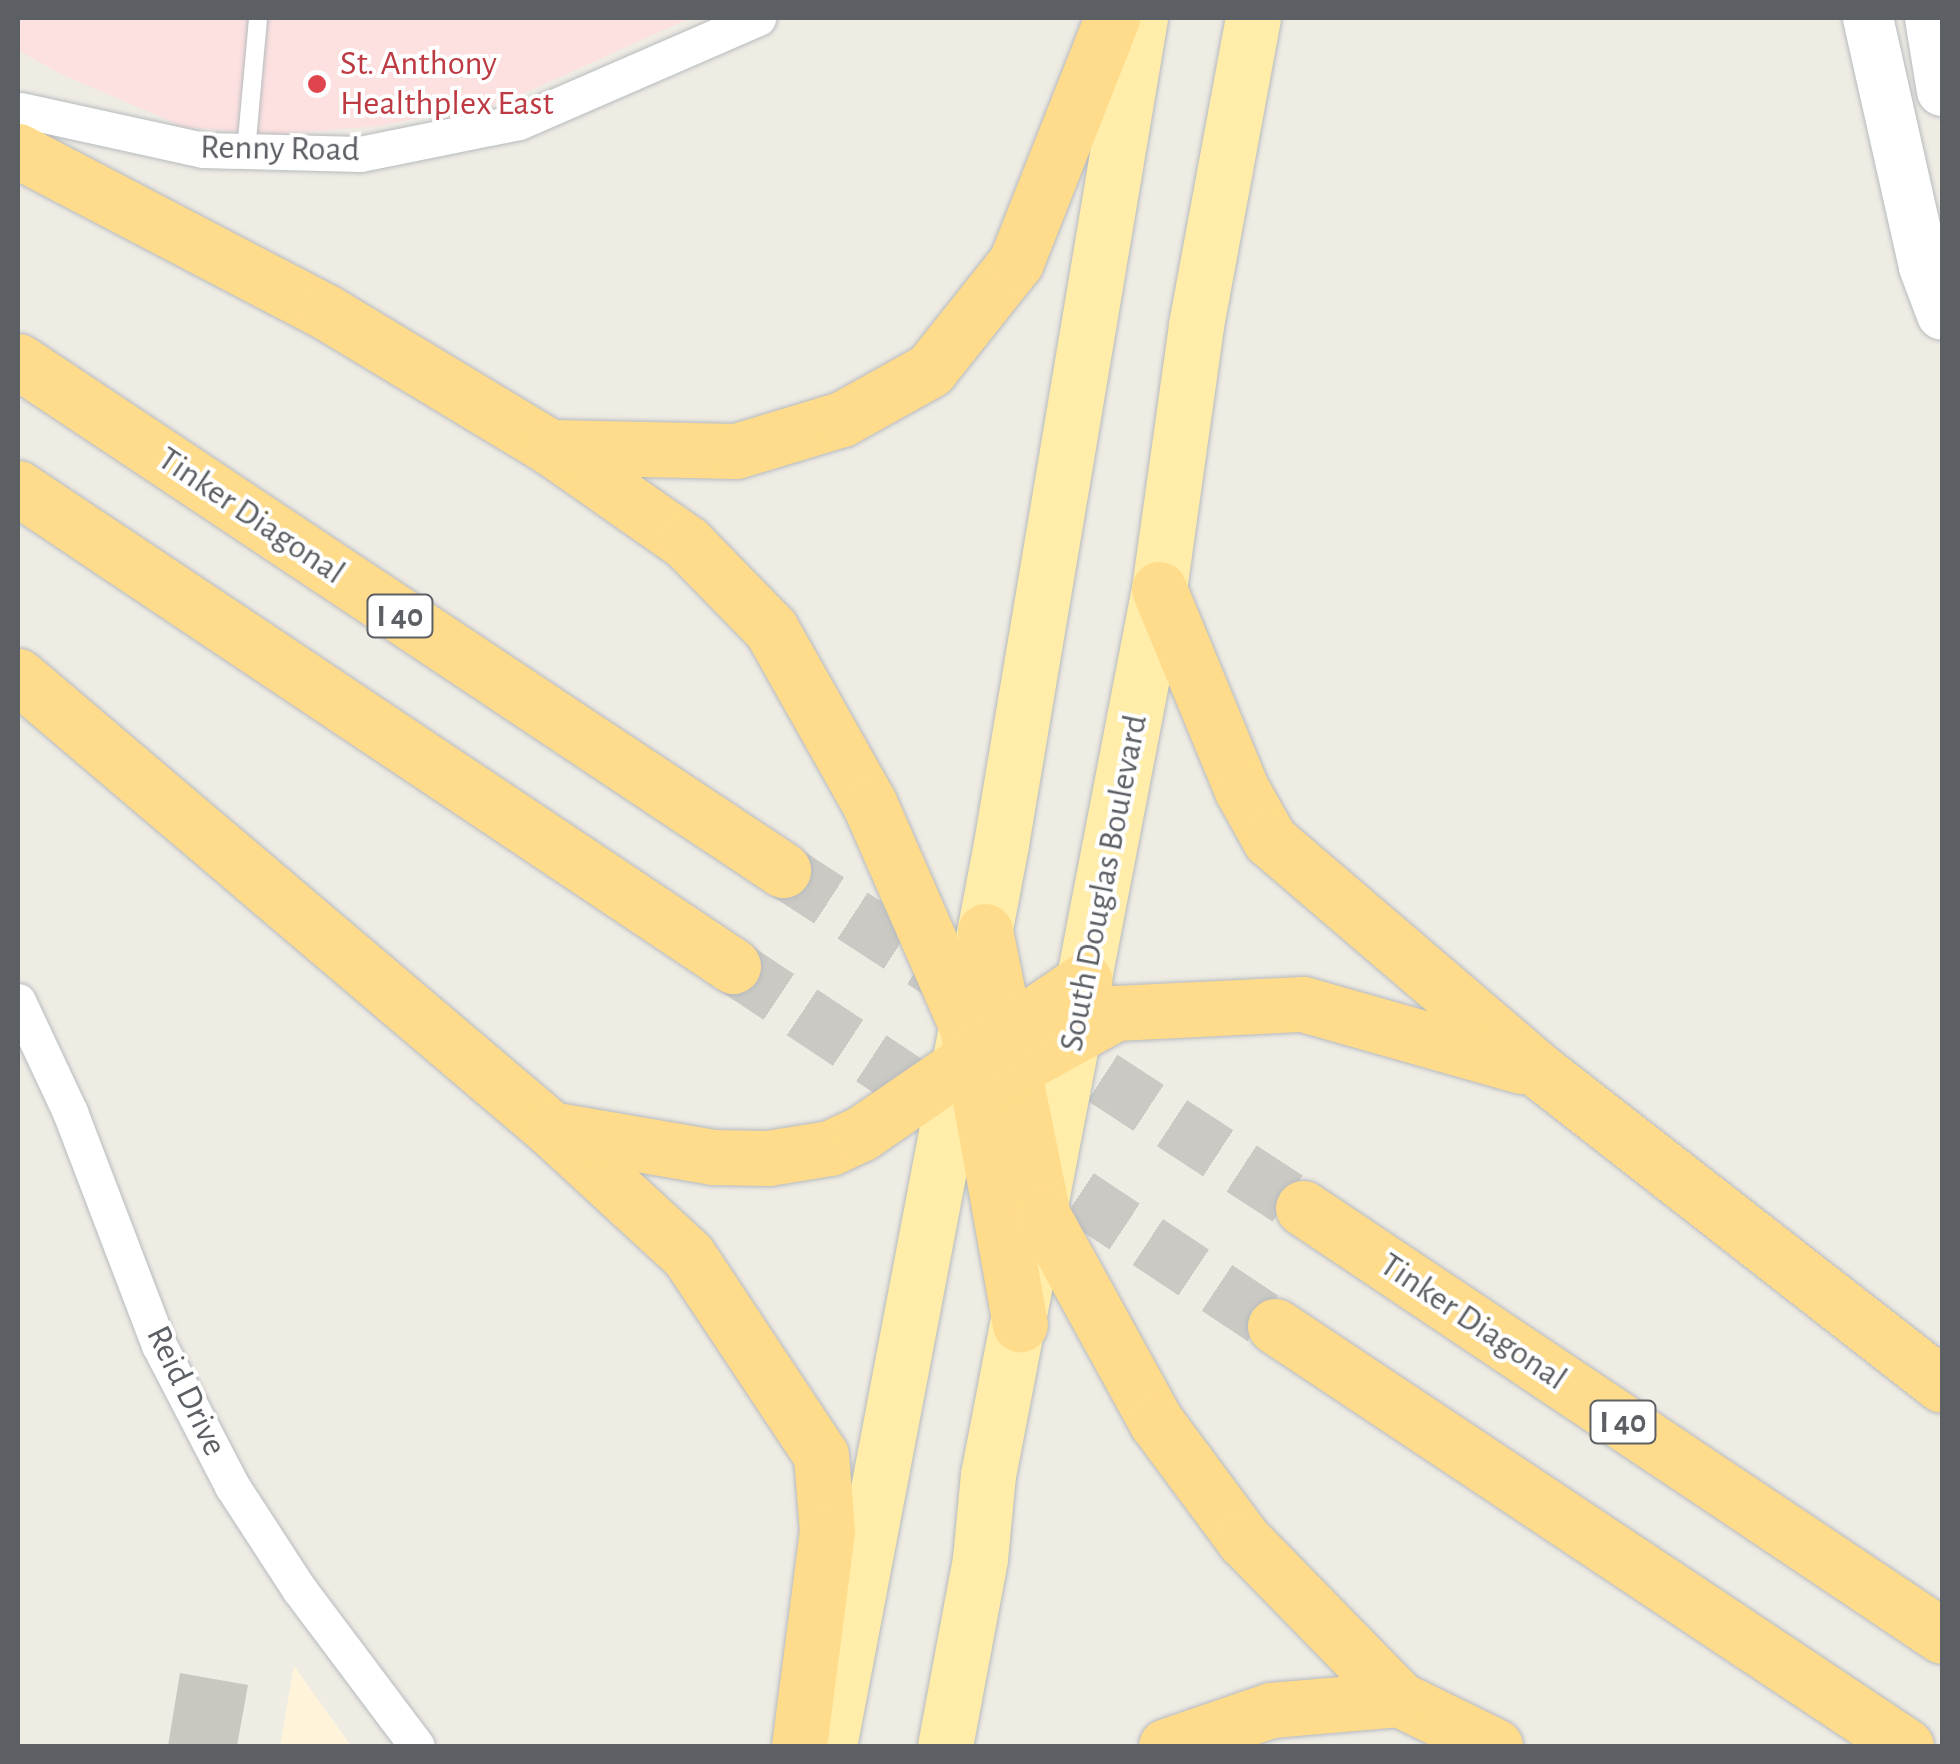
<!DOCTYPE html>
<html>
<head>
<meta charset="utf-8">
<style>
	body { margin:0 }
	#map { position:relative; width:1960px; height:1764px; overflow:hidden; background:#efece4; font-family:"Alegreya Sans",sans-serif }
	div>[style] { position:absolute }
	.commercial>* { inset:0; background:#fff4d9 }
	.medical>* { inset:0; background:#fce1e0 }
	.building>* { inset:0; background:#cac7c1 }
	.motorway-tunnel>* { height:55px; margin-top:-27.5px; transform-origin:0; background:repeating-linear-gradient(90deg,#cac9c4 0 55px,transparent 0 83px) }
	.roads { filter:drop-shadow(0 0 2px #b7babe) drop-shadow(0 0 2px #b7babe) }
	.service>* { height:18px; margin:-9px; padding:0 9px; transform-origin:9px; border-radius:9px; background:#fff }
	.minor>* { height:35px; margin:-17.5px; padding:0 17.5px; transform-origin:17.5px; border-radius:17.5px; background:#fff }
	.secondary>* { height:50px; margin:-25px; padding:0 25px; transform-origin:25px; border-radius:25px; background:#fff }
	.primary>* { height:55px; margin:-27.5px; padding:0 27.5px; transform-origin:27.5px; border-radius:27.5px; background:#ffeda9 }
	.motorway>* { height:55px; margin:-27.5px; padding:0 27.5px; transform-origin:27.5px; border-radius:27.5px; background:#ffdc8b }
	.dots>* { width:28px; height:28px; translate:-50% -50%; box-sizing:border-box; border:5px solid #fff; border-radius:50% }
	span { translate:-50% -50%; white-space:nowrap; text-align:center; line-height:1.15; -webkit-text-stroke:8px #fff; paint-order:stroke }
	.shield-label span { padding:2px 8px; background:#fff; border:2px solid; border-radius:8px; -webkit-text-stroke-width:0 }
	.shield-label { font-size:32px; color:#5c6065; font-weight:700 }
	.health-label { font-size:35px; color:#be3a42 }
	.left { translate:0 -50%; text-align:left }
	.street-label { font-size:35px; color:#5c6065 }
	.frame { position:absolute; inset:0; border:20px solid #5c6065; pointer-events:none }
</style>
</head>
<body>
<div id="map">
	<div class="commercial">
		<div style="clip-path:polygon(294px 1666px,351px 1746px,280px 1746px)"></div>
	</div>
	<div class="medical">
		<div style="clip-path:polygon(18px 18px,690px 18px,505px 102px,378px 126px,273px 135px,184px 127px,61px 74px,18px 50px)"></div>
	</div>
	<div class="building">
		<div style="clip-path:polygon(180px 1673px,248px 1685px,237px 1746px,168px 1746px)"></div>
	</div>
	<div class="motorway-tunnel">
		<div style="left:783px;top:870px;width:217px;rotate:33deg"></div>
		<div style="left:733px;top:966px;width:651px;rotate:33.59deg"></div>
		<div style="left:1033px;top:1032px;width:322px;rotate:33.1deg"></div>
	</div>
	<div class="roads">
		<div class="service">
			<div style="left:246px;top:151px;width:134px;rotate:-84.8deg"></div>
		</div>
		<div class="minor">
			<div style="left:21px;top:110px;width:186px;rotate:12.4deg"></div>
			<div style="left:203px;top:150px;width:157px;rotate:1.5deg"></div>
			<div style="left:360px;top:154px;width:162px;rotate:-11.4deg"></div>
			<div style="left:519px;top:122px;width:261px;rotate:-23.5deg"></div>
			<div style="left:18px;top:1001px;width:123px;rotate:64.9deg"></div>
			<div style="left:70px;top:1112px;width:249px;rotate:69.1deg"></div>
			<div style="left:159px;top:1345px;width:159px;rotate:62.6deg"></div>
			<div style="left:232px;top:1486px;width:123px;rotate:57deg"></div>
			<div style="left:299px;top:1589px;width:196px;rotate:53.1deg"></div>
		</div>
		<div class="secondary">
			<div style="left:1868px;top:18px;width:255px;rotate:77.3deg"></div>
			<div style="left:1924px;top:267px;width:51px;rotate:69.4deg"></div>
			<div style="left:1930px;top:18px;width:74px;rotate:80.7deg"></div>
		</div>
		<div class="primary">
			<div style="left:829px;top:1746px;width:918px;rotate:-79.2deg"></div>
			<div style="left:1001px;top:844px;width:838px;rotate:-80.45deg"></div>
			<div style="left:945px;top:1746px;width:190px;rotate:-79.4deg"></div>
			<div style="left:980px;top:1559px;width:84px;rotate:-84.6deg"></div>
			<div style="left:988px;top:1475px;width:902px;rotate:-79.08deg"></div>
			<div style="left:1159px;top:589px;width:267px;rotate:-82deg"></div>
			<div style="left:1196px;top:325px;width:312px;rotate:-79.5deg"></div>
		</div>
		<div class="motorway">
			<div style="left:18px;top:151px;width:348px;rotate:27.6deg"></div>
			<div style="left:326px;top:312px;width:262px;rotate:31.1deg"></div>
			<div style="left:550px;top:447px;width:167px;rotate:35deg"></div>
			<div style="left:687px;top:543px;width:120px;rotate:45.7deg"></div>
			<div style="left:771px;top:629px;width:202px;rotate:60.6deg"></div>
			<div style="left:870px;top:805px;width:242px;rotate:66.4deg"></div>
			<div style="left:967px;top:1027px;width:302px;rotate:79.9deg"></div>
			<div style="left:18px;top:361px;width:919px;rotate:33.64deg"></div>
			<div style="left:550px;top:447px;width:186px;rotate:1.2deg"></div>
			<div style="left:736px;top:451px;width:111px;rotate:-16.8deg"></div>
			<div style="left:842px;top:419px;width:101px;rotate:-29.1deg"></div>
			<div style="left:930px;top:370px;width:138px;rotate:-51.5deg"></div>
			<div style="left:1016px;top:262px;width:262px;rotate:-68.5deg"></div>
			<div style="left:18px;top:488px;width:860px;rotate:33.76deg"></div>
			<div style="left:1159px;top:589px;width:217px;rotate:67.6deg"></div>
			<div style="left:1242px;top:790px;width:57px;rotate:60.8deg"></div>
			<div style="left:1270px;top:840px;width:358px;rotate:40.6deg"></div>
			<div style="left:1542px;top:1073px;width:507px;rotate:37.95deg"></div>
			<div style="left:18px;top:676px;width:699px;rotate:40.36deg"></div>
			<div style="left:551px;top:1129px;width:186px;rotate:42.6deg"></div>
			<div style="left:688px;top:1255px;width:240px;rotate:56.4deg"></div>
			<div style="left:821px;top:1455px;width:76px;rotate:85.5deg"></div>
			<div style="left:827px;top:1531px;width:217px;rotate:97.4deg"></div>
			<div style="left:985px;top:931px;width:291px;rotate:78.5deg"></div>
			<div style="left:1043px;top:1216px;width:236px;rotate:61.2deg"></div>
			<div style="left:1157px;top:1423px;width:146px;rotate:53.4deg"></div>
			<div style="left:1244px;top:1540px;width:222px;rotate:45.7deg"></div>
			<div style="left:1399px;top:1699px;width:107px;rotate:26.1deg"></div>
			<div style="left:983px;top:1086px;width:152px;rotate:-28.8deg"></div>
			<div style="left:1116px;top:1013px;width:187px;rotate:-2.8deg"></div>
			<div style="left:1303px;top:1004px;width:226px;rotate:15.9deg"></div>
			<div style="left:551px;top:1129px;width:164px;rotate:9.8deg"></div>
			<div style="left:713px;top:1157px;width:55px;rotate:1deg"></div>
			<div style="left:768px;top:1158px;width:63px;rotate:-9.2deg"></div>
			<div style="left:830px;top:1148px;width:35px;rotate:-25deg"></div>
			<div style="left:862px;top:1133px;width:270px;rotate:-34.5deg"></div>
			<div style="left:1303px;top:1208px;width:769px;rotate:33.81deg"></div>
			<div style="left:1275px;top:1326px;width:758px;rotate:33.65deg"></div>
			<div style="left:1166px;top:1746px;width:111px;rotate:-18.9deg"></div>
			<div style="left:1271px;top:1710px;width:128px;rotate:-4.9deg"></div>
		</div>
	</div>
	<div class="dots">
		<div style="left:317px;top:84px;background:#e0444e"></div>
	</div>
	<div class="shield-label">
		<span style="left:400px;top:616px">I 40</span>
		<span style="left:1623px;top:1422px">I 40</span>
	</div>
	<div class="health-label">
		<span class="left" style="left:340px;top:84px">St. Anthony<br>Healthplex East</span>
	</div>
	<div class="street-label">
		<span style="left:280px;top:149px;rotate:1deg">Renny Road</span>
		<span style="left:251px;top:516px;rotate:34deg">Tinker Diagonal</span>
		<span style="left:1104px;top:883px;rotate:-79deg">South Douglas Boulevard</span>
		<span style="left:1473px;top:1322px;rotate:34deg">Tinker Diagonal</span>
		<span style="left:186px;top:1391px;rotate:64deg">Reid Drive</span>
	</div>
	<div class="frame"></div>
</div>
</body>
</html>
